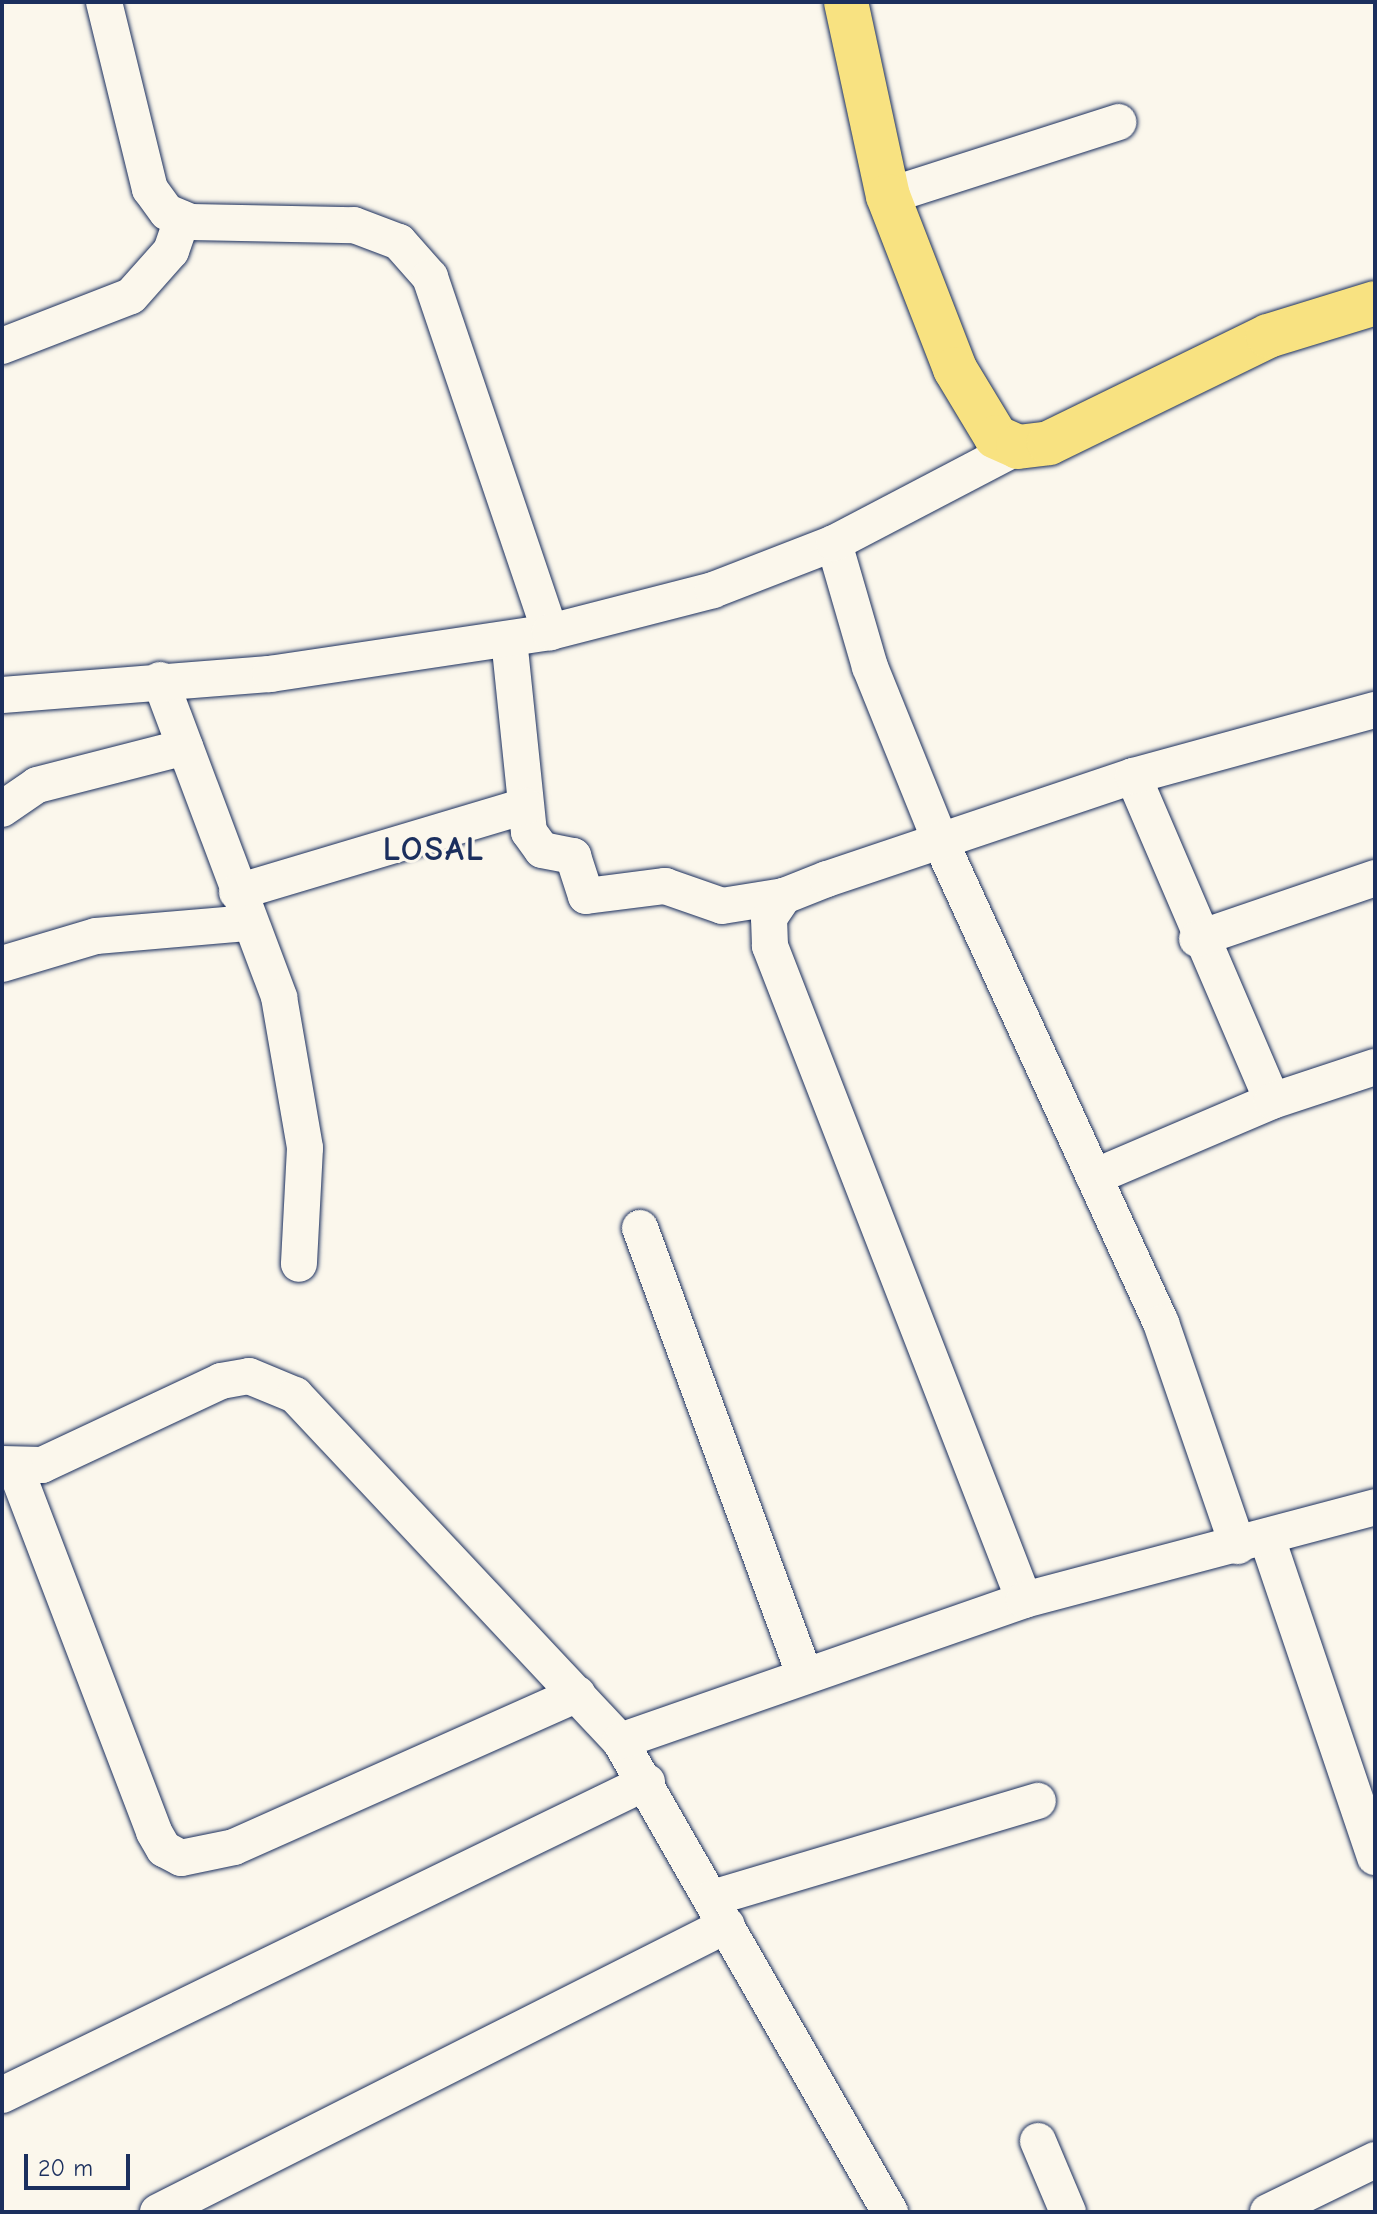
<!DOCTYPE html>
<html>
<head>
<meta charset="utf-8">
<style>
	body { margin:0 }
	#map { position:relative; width:1377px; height:2214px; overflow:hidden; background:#fbf7ec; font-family:"Comic Neue",sans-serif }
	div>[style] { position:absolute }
	.roads { filter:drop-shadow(0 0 2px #1b2f5e) drop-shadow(0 0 2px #1b2f5e) }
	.minor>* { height:36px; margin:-18px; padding:0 18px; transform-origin:18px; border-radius:18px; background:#fbf7ec }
	.major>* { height:44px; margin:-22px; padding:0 22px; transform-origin:22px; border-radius:22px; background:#f8e281 }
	span { translate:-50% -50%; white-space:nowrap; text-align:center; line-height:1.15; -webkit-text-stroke:6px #fbf7ec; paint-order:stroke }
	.district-label { font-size:34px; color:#1b2f5e; font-weight:700; letter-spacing:2px }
	.frame { position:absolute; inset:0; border:4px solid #1b2f5e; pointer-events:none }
	.scale { position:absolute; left:24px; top:2154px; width:106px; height:36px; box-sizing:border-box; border:4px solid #1b2f5e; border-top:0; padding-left:10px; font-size:24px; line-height:28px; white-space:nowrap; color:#1b2f5e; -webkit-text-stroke:6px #fbf7ec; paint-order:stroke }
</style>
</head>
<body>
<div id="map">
	<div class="roads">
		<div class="minor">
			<div style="left:104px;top:2px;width:193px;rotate:76.2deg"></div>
			<div style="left:150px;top:189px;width:29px;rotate:54deg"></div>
			<div style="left:167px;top:212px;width:26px;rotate:23deg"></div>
			<div style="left:191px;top:222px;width:163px;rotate:1.1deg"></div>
			<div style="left:354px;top:225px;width:48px;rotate:20.7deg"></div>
			<div style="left:399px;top:242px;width:47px;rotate:48.5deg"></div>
			<div style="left:430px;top:277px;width:375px;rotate:71.3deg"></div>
			<div style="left:888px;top:196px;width:242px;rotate:-17.8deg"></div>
			<div style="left:2px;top:346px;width:138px;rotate:-21.2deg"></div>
			<div style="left:131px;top:296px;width:60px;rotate:-48.4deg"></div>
			<div style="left:171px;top:251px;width:34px;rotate:-71deg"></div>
			<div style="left:834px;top:543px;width:129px;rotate:73.8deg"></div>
			<div style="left:870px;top:667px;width:192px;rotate:68deg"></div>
			<div style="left:942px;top:845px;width:526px;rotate:65.38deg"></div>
			<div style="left:1161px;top:1323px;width:236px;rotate:71deg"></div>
			<div style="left:509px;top:639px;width:194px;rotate:84.1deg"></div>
			<div style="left:529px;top:832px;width:22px;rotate:54deg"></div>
			<div style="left:542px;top:850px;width:32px;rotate:11deg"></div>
			<div style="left:573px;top:856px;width:42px;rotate:72deg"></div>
			<div style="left:586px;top:896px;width:80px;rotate:-7.2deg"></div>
			<div style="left:665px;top:886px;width:60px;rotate:19.3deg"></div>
			<div style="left:722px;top:906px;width:63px;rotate:-9.2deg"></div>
			<div style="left:160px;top:680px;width:339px;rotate:69.4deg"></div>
			<div style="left:279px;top:997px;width:153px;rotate:80.2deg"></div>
			<div style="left:305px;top:1148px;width:116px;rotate:93deg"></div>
			<div style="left:2px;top:695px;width:269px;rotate:-4.5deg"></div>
			<div style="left:270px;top:674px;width:283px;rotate:-8.5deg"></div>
			<div style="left:550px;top:632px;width:168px;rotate:-14.4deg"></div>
			<div style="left:713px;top:590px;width:130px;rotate:-21.2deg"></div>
			<div style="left:834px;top:543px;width:208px;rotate:-27.6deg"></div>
			<div style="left:1133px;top:776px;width:353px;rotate:66.8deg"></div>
			<div style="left:2px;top:809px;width:42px;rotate:-34.4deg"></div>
			<div style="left:37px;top:785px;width:153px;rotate:-14.4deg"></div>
			<div style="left:237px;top:892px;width:301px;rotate:-16.6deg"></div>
			<div style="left:1197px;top:939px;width:188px;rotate:-18.9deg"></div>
			<div style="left:2px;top:964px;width:98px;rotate:-16.6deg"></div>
			<div style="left:96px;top:936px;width:154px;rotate:-4.9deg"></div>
			<div style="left:1094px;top:1177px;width:194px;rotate:-23.1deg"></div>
			<div style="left:1272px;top:1101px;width:108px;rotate:-18.3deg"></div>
			<div style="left:640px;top:1228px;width:477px;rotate:69.8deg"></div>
			<div style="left:2px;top:1464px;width:40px;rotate:1.4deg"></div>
			<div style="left:42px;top:1465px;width:198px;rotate:-25.1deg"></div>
			<div style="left:221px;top:1381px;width:28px;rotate:-10deg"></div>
			<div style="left:249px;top:1376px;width:50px;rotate:22.4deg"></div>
			<div style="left:295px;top:1395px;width:475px;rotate:46.8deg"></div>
			<div style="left:620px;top:1741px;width:543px;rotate:60.18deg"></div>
			<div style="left:16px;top:1470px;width:387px;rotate:69.1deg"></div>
			<div style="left:154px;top:1832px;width:20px;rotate:60deg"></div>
			<div style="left:164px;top:1849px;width:19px;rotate:28deg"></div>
			<div style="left:181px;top:1858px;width:54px;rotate:-11.7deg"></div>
			<div style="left:234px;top:1847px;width:376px;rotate:-24deg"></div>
			<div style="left:1267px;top:1538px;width:337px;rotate:71.3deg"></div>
			<div style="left:1024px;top:1600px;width:702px;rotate:-111.23deg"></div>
			<div style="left:770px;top:946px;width:28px;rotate:-92deg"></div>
			<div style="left:769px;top:918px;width:27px;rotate:-56deg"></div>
			<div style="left:784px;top:896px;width:46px;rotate:-21.6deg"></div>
			<div style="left:827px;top:879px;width:323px;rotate:-18.6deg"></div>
			<div style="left:1133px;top:776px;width:251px;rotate:-15.3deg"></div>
			<div style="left:620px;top:1741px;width:428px;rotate:-19.2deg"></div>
			<div style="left:1024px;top:1600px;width:363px;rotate:-14.8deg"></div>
			<div style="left:712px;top:1898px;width:340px;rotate:-16.6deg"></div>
			<div style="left:2px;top:2095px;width:717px;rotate:-25.89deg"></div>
			<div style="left:1038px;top:2141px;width:77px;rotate:67.1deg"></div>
			<div style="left:158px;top:2212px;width:637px;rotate:-26.77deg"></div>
			<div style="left:1268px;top:2212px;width:119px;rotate:-25.9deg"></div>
		</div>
		<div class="major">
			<div style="left:846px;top:2px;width:198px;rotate:77.8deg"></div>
			<div style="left:888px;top:196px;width:186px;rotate:68.8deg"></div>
			<div style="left:955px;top:369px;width:79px;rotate:58.9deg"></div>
			<div style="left:996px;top:437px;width:24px;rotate:24deg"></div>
			<div style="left:1018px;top:447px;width:31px;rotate:-7deg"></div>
			<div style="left:1049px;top:443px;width:244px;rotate:-26deg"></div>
			<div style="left:1268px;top:336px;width:112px;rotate:-17.1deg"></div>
		</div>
	</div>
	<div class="district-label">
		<span style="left:434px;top:850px">LOSAL</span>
	</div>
	<div class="frame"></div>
	<div class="scale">20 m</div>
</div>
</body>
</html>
